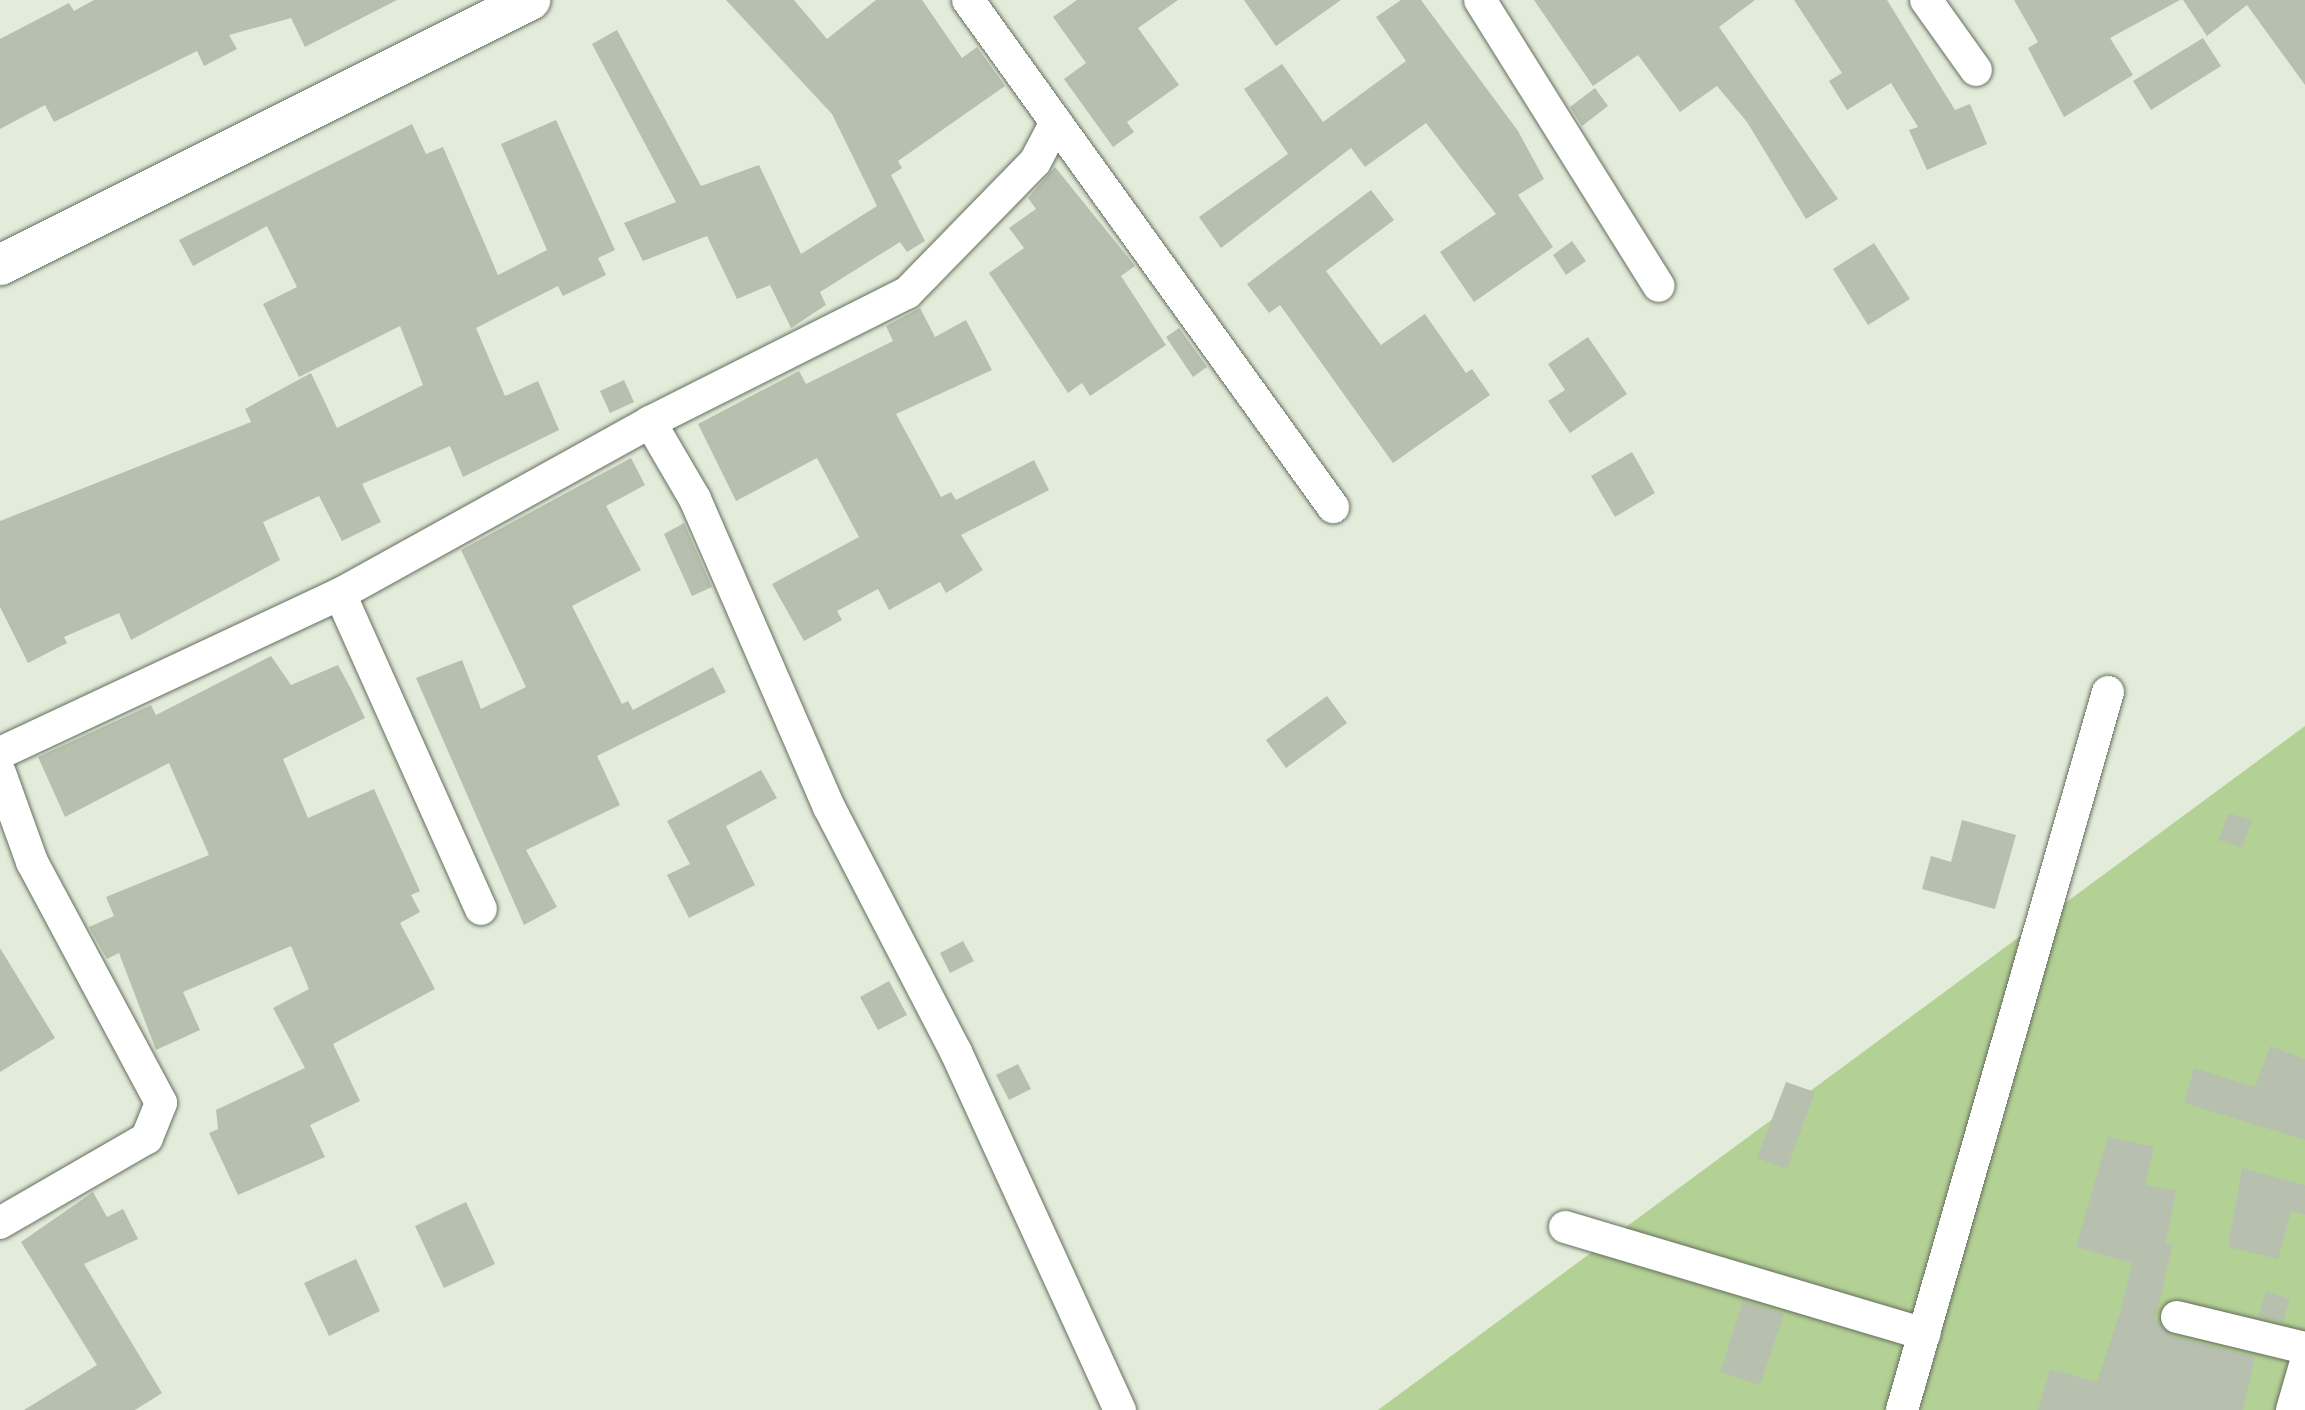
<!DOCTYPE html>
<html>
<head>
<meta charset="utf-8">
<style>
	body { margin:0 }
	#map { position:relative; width:2305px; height:1410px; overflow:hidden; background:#e3ecda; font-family:"Archivo Narrow",sans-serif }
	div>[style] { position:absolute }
	.green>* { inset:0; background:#b4d195 }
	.building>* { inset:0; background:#b7bfae }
	.roads { filter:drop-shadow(0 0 2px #666e5f) drop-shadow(0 0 2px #666e5f) }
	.minor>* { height:32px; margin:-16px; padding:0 16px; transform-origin:16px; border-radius:16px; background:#fff }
	.tertiary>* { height:40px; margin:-20px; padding:0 20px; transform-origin:20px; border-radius:20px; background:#fff }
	span { translate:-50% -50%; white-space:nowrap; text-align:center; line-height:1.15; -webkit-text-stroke:9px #f0f9e7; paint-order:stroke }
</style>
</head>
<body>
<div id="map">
	<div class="green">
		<div style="clip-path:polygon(2305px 726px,2305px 1410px,1378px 1410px)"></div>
	</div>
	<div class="building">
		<div style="clip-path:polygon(94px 0,397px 0,305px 47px,291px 18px,229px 35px,237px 49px,204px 66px,197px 51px,54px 122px,45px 105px,0 129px,0 39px,69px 3px,74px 11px)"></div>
		<div style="clip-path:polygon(726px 0,794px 0,827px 39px,876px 0,922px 0,962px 58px,977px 47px,1005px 86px,898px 161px,902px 168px,891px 175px,925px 241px,907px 252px,900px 242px,820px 292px,826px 305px,791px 328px,770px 285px,737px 299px,707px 236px,643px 261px,624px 223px,676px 202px,592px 44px,617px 30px,701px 186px,759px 165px,801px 254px,877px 206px,832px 114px)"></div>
		<div style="clip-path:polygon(1077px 0,1178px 0,1138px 28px,1179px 85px,1127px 122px,1134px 132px,1113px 147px,1064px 79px,1086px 63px,1053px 17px)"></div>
		<div style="clip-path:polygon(1244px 0,1341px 0,1276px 46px)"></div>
		<div style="clip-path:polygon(1401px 0,1421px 0,1518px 131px,1544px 179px,1518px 195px,1553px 247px,1474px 302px,1440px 252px,1496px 214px,1426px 123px,1365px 167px,1351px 148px,1221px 248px,1199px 217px,1288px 154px,1244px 89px,1282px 64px,1323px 122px,1406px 61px,1376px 17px)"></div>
		<div style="clip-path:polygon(1534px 0,1755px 0,1719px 27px,1838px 199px,1806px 219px,1747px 122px,1717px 86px,1680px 112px,1638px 55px,1593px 86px)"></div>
		<div style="clip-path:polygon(1794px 0,1887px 0,1955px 110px,1970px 104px,1987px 144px,1927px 170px,1909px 130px,1918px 127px,1891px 83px,1847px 110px,1829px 81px,1842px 73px)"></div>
		<div style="clip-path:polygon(2014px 0,2180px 0,2110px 38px,2133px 75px,2064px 117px,2028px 48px,2038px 42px)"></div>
		<div style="clip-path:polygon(2183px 0,2305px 0,2305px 85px,2247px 5px,2207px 36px)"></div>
		<div style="clip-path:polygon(2203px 38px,2221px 66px,2151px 110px,2133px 81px)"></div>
		<div style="clip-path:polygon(1595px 88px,1608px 106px,1582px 126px,1570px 107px)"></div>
		<div style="clip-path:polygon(556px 120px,615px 250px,598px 258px,606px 275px,563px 296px,558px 286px,476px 328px,505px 396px,538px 381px,559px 430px,463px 477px,450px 446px,362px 484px,381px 522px,342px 541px,319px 496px,263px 522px,280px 560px,131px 640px,119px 613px,64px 637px,67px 643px,28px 663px,0 607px,0 521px,251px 422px,245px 409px,311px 373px,337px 428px,423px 385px,400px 326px,299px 377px,263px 304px,297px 287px,267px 226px,193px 266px,179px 240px,412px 124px,426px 154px,443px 147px,498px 275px,547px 250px,501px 144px)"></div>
		<div style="clip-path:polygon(1055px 167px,1135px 266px,1121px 276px,1166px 345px,1090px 396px,1082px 383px,1068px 393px,989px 273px,1024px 248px,1009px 228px,1036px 209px,1028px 198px)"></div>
		<div style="clip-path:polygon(1371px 190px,1394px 220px,1326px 271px,1381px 345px,1425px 314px,1466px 373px,1472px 369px,1490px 395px,1393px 463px,1280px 305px,1269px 313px,1247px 284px)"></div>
		<div style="clip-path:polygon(1572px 241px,1586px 261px,1566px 275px,1553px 255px)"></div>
		<div style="clip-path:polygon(1874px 243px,1910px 299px,1868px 325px,1833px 269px)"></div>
		<div style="clip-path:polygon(920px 308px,935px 337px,966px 320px,992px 370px,896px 414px,941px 497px,951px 492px,956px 500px,1034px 460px,1049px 490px,961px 535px,983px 570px,946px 593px,940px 582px,889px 610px,878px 589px,837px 611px,842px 620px,804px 641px,772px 584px,859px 537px,817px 458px,736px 501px,698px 424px,799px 371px,806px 384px,893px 341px,886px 326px)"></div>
		<div style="clip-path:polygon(1179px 328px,1207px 367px,1193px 377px,1166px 337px)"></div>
		<div style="clip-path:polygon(1588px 337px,1627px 394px,1570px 433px,1548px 401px,1565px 390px,1548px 364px)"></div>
		<div style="clip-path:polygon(624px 380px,634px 402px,610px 413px,600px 391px)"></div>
		<div style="clip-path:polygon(1632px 452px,1655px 493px,1615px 517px,1591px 476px)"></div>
		<div style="clip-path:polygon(631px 458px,645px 485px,606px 506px,641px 570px,572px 606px,622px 704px,628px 701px,633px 710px,713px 667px,726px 692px,597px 756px,620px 805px,526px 850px,557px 907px,524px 925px,416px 678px,462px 660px,481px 709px,526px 687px,461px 550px)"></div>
		<div style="clip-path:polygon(684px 523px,712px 587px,692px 596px,664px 534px)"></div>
		<div style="clip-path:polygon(271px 656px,291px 685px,338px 665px,351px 689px,365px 718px,283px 759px,308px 818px,374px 789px,420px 891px,411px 895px,420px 912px,400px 923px,435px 989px,333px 1044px,360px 1101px,310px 1125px,325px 1157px,238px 1195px,209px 1133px,218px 1129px,216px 1110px,305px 1068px,273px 1008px,309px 989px,291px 946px,183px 992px,200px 1030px,156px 1050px,119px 953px,107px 959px,89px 927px,114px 916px,106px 897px,209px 855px,169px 763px,65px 817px,38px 757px,151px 705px,156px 715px)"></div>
		<div style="clip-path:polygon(1327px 696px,1347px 723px,1286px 768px,1266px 740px)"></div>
		<div style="clip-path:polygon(761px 770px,777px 798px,726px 826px,755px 885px,689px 918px,667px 875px,690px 864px,667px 821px)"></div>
		<div style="clip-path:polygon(2228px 813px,2252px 820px,2242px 848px,2219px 840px)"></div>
		<div style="clip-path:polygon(1962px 820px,2016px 835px,1995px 909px,1922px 889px,1931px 856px,1951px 862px)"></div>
		<div style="clip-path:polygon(963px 941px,974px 961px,950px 973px,940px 953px)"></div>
		<div style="clip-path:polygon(0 948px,55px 1038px,0 1072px)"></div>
		<div style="clip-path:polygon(889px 981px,907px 1015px,878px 1030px,860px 997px)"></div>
		<div style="clip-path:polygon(2270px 1046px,2305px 1059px,2305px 1140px,2184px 1103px,2194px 1068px,2255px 1087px)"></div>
		<div style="clip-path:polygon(1018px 1064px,1031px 1089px,1009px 1100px,996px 1075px)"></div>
		<div style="clip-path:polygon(1786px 1082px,1815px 1092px,1787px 1169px,1757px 1158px)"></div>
		<div style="clip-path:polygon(2108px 1137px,2154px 1147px,2145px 1185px,2176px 1191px,2166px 1243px,2173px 1245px,2155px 1319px,2172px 1336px,2255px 1357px,2243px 1410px,2038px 1410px,2050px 1369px,2097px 1382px,2121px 1309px,2132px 1263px,2076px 1247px)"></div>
		<div style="clip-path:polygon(2242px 1168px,2305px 1185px,2305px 1215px,2291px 1211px,2278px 1259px,2228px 1247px)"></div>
		<div style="clip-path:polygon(93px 1192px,107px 1217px,123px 1209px,138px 1239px,84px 1264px,162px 1393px,135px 1410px,24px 1410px,97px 1365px,21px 1242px)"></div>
		<div style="clip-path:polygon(466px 1202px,495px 1264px,444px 1288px,415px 1226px)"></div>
		<div style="clip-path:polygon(356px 1259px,380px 1311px,329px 1336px,304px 1283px)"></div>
		<div style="clip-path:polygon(2266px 1291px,2290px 1299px,2283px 1322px,2258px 1316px)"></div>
		<div style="clip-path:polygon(1743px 1301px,1784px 1314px,1760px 1385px,1720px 1372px)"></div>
	</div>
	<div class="roads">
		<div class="minor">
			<div style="left:968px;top:0;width:625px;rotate:54.25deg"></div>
			<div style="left:1480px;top:0;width:337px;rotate:58deg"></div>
			<div style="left:1926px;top:0;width:86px;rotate:54.5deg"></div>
			<div style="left:650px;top:422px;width:89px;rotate:59.7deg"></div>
			<div style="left:695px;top:499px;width:336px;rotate:66.5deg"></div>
			<div style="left:829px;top:807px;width:276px;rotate:62.6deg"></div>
			<div style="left:956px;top:1052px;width:394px;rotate:65.4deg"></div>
			<div style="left:340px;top:594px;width:345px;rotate:65.9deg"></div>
			<div style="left:0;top:753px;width:375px;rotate:-25.1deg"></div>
			<div style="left:340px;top:594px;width:355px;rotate:-29deg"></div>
			<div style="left:650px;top:422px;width:288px;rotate:-26.7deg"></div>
			<div style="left:907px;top:293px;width:183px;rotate:-45.7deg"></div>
			<div style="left:1035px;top:162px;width:45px;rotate:-62.3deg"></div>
			<div style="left:0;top:773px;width:95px;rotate:70.2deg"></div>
			<div style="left:32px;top:862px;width:273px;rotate:61.8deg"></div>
			<div style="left:161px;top:1103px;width:38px;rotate:112deg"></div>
			<div style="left:147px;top:1138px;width:170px;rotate:150deg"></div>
			<div style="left:1565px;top:1227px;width:375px;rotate:16.6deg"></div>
			<div style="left:2177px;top:1317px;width:132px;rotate:13.6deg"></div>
			<div style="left:1902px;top:1410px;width:747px;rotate:-73.99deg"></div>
			<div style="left:2292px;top:1410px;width:47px;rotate:-73.9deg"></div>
		</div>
		<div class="tertiary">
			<div style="left:0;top:265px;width:593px;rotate:-26.57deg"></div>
		</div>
	</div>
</div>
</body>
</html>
